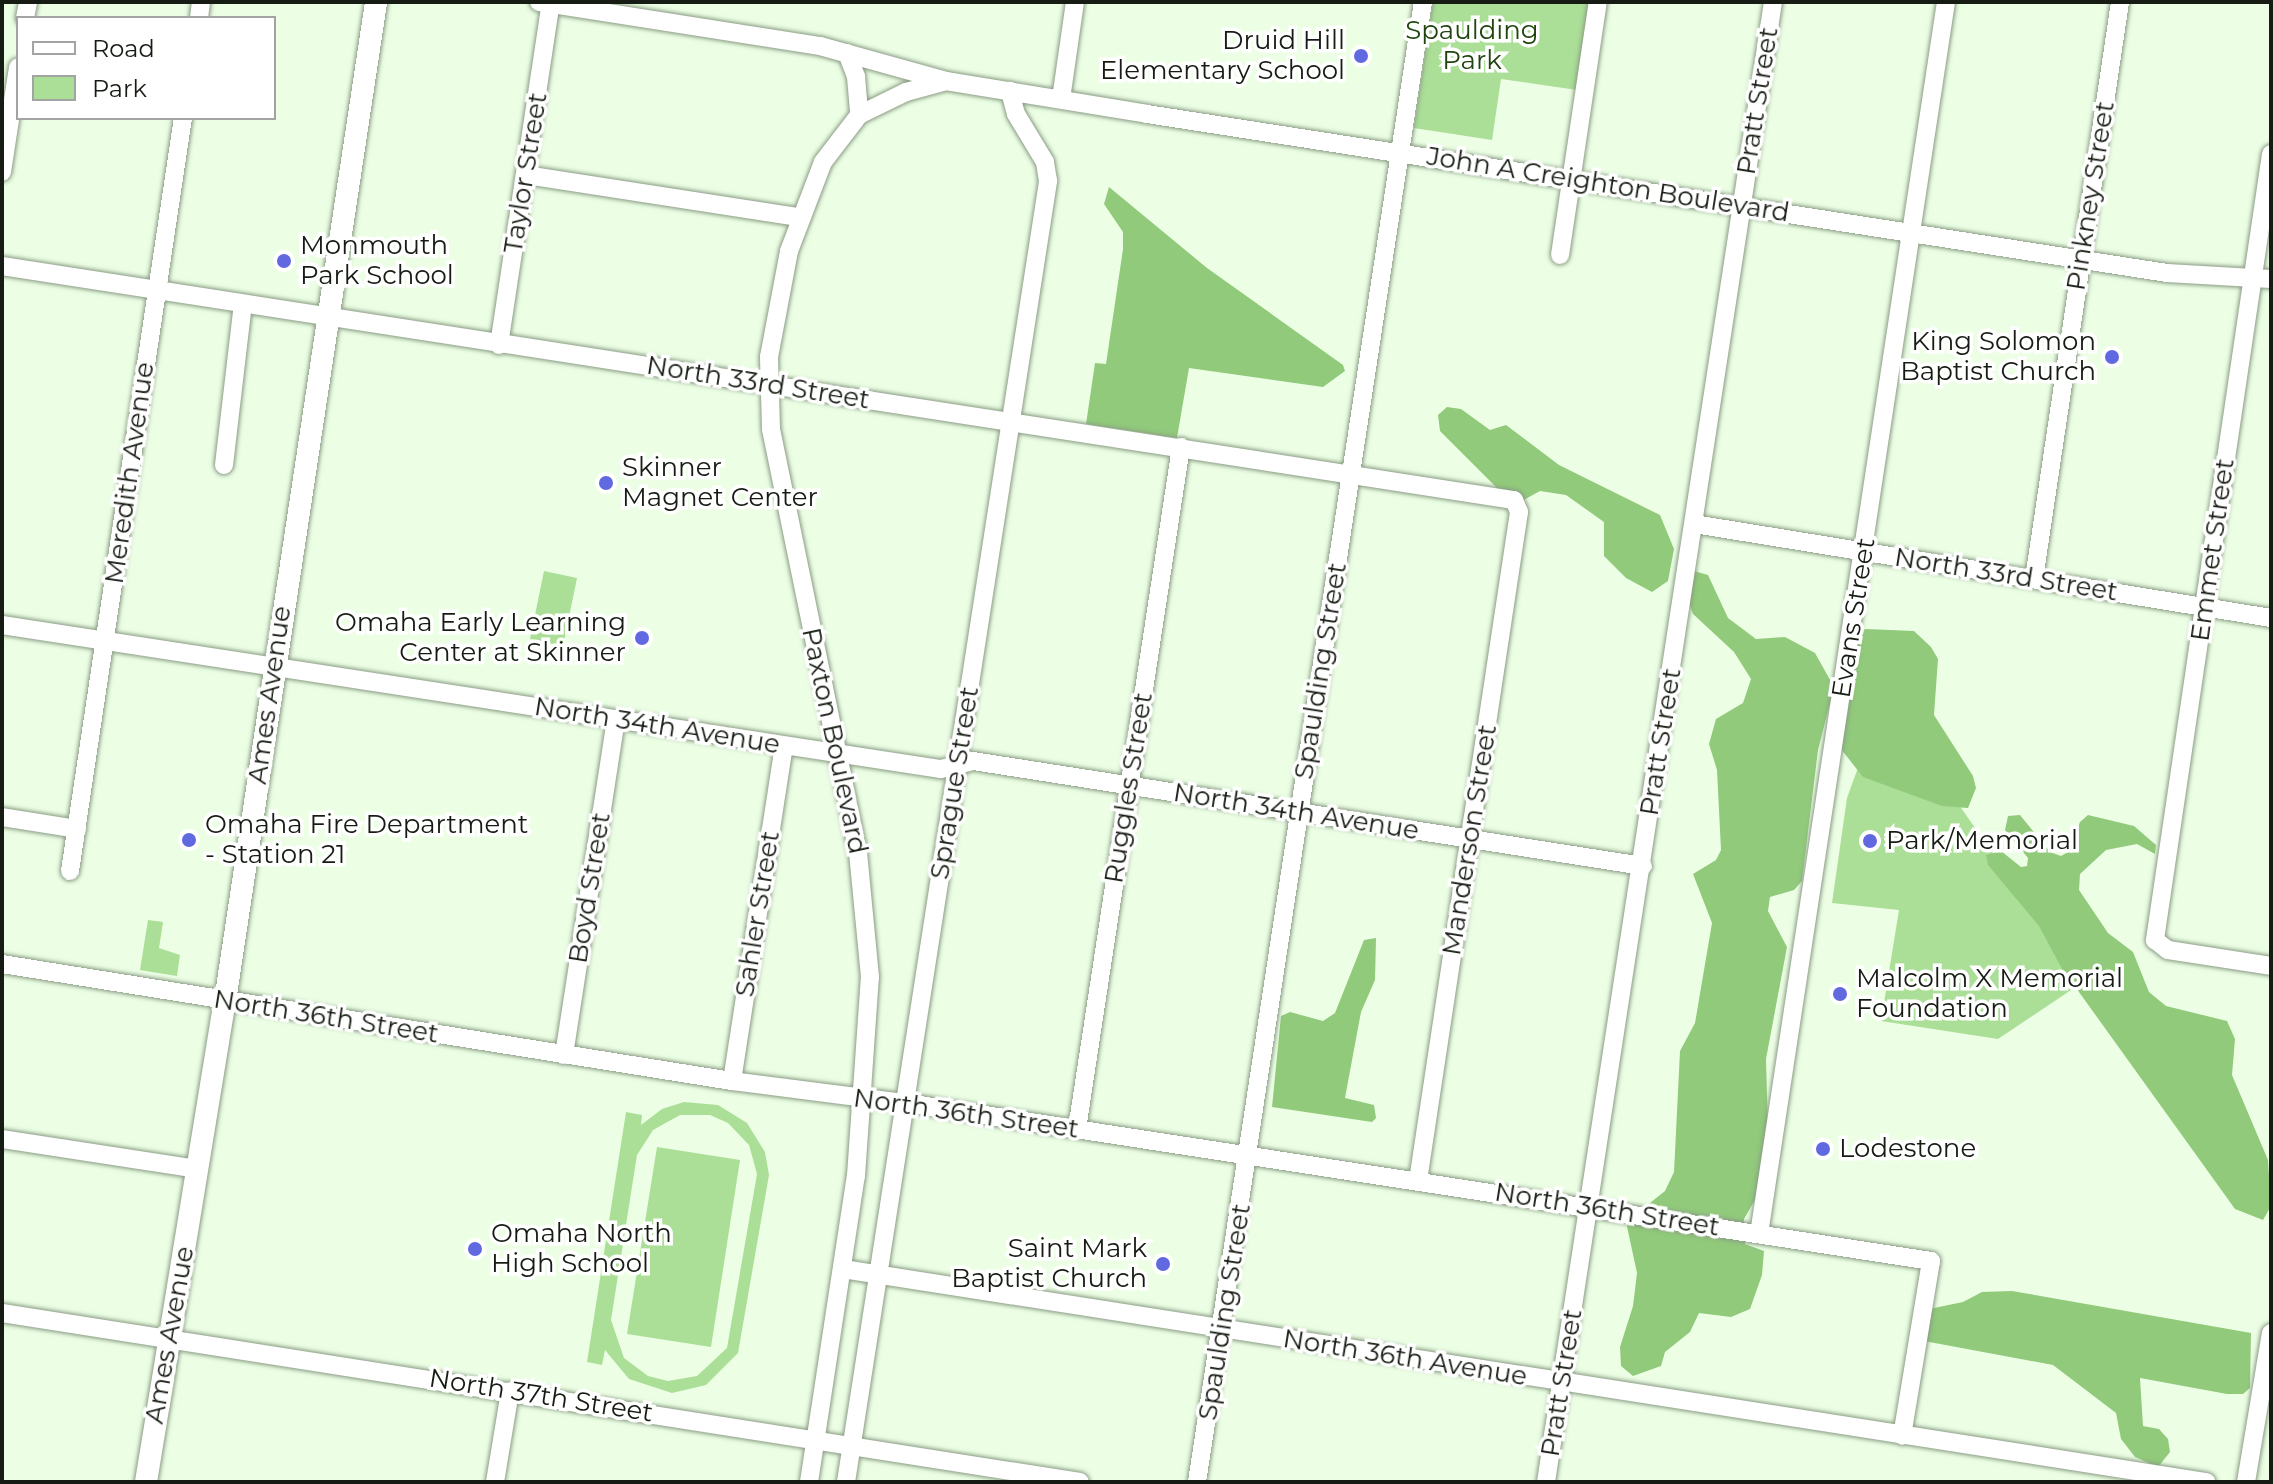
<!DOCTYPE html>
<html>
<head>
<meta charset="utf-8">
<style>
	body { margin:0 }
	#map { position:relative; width:2273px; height:1484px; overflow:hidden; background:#ecffe5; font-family:Montserrat,sans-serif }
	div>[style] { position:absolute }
	.green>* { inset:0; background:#abde97 }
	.forest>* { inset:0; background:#91ca7b }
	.roads { filter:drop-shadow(0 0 2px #8a9c84) drop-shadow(0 0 2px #8a9c84) }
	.minor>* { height:18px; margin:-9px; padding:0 9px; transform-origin:9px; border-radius:9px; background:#fff }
	.major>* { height:22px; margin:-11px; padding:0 11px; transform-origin:11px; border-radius:11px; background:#fff }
	.dots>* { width:22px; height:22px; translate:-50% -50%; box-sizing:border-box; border:4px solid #fff; border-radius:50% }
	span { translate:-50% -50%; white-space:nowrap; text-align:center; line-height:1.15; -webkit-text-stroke:7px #fff; paint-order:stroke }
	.park-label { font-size:26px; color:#20440d }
	.poi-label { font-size:26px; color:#161c13 }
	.right { translate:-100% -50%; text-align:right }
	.left { translate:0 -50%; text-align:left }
	.street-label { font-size:26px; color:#161c13 }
	.frame { position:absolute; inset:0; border:4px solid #161c13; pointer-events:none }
	.legend { position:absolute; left:16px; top:16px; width:260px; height:104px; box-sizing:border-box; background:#fff; border:2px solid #a2a4a1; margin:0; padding:10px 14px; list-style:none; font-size:24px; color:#161c13 }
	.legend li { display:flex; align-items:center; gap:16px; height:40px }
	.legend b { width:40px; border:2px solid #a2a4a1 }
</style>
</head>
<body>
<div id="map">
	<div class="green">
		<div style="clip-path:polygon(1433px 2px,1590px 2px,1577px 90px,1501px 79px,1492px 140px,1414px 128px)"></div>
		<div style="clip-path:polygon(544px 571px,577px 578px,563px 646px,530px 639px)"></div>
		<div style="clip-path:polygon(1864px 751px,1952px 795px,2083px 982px,1998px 1039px,1881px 1021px,1899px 910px,1832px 903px,1847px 798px)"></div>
		<div style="clip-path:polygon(148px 920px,163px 922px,159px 948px,180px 955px,177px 976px,140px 970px)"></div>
		<div style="clip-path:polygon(evenodd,684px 1102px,718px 1105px,747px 1123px,765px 1152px,769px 1175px,738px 1353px,706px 1385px,672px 1393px,629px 1379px,605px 1350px,602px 1365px,587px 1362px,626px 1112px,642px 1115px,641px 1125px,662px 1109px,684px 1102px,680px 1115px,710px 1115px,728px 1123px,749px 1145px,757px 1174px,727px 1348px,697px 1376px,668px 1381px,648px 1376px,624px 1358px,611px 1320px,637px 1155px,653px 1130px,680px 1115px)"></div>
		<div style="clip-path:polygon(657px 1147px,740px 1160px,711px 1347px,627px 1334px)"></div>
	</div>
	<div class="forest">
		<div style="clip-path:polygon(1109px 187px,1207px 268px,1343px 365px,1345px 371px,1323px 387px,1189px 368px,1177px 438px,1086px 424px,1095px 363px,1106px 364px,1123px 249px,1123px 232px,1104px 204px)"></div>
		<div style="clip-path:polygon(1447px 407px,1461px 409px,1490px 430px,1506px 425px,1559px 465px,1660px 515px,1674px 549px,1668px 581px,1652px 592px,1626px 578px,1604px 556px,1604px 522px,1566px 495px,1540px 491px,1520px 502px,1504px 495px,1440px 431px,1438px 415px)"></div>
		<div style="clip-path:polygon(1694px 571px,1708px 575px,1728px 618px,1756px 639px,1785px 637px,1815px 653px,1834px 687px,1818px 750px,1802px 881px,1794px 890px,1770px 897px,1768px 911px,1787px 947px,1766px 1059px,1768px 1130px,1756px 1198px,1744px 1219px,1745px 1244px,1764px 1251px,1762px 1275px,1750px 1309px,1731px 1317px,1699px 1313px,1690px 1332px,1665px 1352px,1661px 1366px,1633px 1376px,1621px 1366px,1620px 1347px,1633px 1306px,1637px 1273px,1626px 1222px,1665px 1191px,1674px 1172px,1680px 1051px,1695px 1023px,1712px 923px,1693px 874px,1716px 860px,1721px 850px,1717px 770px,1709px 744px,1716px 719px,1743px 703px,1751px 679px,1734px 652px,1693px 614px,1687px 598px)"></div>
		<div style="clip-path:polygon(1866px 629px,1914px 631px,1931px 647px,1938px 659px,1934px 715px,1973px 776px,1976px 788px,1968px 808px,1942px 806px,1863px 777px,1841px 749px,1858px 632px)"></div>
		<div style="clip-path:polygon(2020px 815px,2050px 852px,2061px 856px,2070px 851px,2080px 822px,2088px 815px,2134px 826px,2156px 845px,2155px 854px,2137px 844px,2106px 850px,2080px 874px,2079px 890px,2108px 933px,2133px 952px,2149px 992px,2166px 1006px,2227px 1021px,2235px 1039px,2232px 1075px,2268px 1160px,2271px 1206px,2263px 1220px,2235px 1209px,2061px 967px,2039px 926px,1988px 865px,1986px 855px,2001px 851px,2021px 867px,2027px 866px,2028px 858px,2005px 830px,2008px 816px)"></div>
		<div style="clip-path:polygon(1376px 938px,1375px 980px,1361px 1012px,1345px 1098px,1374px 1105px,1376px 1118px,1372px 1122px,1272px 1107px,1281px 1016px,1290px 1012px,1323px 1021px,1335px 1013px,1364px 940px)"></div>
		<div style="clip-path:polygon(2012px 1291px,2251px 1333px,2250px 1388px,2243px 1394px,2227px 1394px,2140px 1378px,2143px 1426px,2159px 1429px,2168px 1439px,2170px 1452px,2158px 1467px,2135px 1457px,2121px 1439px,2116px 1413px,2053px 1365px,1924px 1341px,1929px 1309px,1963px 1302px,1982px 1292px)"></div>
	</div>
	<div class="roads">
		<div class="minor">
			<div style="left:539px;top:2px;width:284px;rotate:8.9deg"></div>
			<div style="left:820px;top:46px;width:131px;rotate:15.5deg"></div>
			<div style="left:946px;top:81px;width:204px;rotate:9.3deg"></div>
			<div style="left:1147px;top:114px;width:1032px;rotate:8.86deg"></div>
			<div style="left:2167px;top:273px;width:104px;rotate:3.3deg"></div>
			<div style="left:25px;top:18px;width:16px;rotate:-79deg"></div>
			<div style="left:199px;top:18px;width:16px;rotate:-83deg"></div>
			<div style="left:847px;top:53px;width:26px;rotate:69deg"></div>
			<div style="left:856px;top:77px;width:38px;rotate:85deg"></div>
			<div style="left:1061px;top:99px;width:98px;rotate:-81.8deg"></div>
			<div style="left:2271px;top:154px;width:795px;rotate:98.4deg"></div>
			<div style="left:2155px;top:940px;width:16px;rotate:38deg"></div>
			<div style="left:2168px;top:950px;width:104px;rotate:8.8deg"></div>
			<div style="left:2px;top:172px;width:106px;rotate:-81.3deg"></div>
			<div style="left:526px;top:175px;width:275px;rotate:8.8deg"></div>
			<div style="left:1560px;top:255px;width:256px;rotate:-81.5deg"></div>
			<div style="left:2px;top:266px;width:1530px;rotate:8.8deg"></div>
			<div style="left:1514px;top:500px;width:13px;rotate:67deg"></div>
			<div style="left:1519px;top:512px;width:677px;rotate:98.59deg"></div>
			<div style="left:499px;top:345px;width:347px;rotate:-81.4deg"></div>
			<div style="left:224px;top:465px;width:162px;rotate:-83.3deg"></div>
			<div style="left:1694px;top:524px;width:585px;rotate:9.25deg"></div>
			<div style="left:2034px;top:579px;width:583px;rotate:-81.52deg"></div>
			<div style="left:2px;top:625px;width:950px;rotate:8.72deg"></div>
			<div style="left:941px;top:769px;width:33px;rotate:-14deg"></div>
			<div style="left:973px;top:761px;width:678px;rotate:8.91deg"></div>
			<div style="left:2px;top:817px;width:76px;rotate:9.1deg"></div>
			<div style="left:70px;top:871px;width:761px;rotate:-81.47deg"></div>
			<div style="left:2px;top:964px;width:739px;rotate:9.11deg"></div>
			<div style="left:732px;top:1081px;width:190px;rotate:7.3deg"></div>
			<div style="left:920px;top:1105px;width:1023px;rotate:8.77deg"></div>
			<div style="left:1931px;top:1261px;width:177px;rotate:99.4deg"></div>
			<div style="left:564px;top:1055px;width:339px;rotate:-81.2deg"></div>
			<div style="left:732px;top:1081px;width:339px;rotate:-81.2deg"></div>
			<div style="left:1077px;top:1129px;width:690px;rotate:-81.33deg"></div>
			<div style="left:2px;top:1139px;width:198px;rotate:8.7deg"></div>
			<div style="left:1759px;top:1234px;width:1246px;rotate:-81.37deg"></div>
			<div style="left:843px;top:1269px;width:1380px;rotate:8.88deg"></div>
			<div style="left:2px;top:1313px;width:1091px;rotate:8.91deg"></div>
			<div style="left:495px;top:1482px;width:92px;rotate:-80.6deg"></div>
			<div style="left:809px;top:1482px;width:310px;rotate:-81.3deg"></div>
			<div style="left:856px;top:1176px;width:199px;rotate:-86deg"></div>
			<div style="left:870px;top:977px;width:125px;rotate:-95.5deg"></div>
			<div style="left:858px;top:853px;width:433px;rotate:-101.6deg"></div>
			<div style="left:771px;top:429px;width:72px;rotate:-91.6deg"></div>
			<div style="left:769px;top:357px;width:108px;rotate:-79.3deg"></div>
			<div style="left:789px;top:251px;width:95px;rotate:-69.1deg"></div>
			<div style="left:823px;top:162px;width:59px;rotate:-52.5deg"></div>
			<div style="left:859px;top:115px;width:52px;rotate:-26.1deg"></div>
			<div style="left:906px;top:92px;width:39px;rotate:-15deg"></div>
			<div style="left:846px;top:1482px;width:1317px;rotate:-81.17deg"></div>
			<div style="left:1048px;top:181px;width:19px;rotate:-99deg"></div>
			<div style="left:1045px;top:162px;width:56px;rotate:-121.1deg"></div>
			<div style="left:1016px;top:114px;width:24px;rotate:-105deg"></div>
			<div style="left:1197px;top:1482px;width:1497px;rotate:-81.32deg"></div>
			<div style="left:1546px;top:1482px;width:1497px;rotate:-81.28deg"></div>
			<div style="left:2246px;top:1482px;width:151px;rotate:-80.5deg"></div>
		</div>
		<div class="major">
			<div style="left:146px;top:1482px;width:487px;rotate:-80.7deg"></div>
			<div style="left:225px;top:1001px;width:1010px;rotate:-81.4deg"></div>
		</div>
	</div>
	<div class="dots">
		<div style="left:1361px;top:56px;background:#6169e1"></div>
		<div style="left:284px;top:261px;background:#6169e1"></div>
		<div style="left:2112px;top:357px;background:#6169e1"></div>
		<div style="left:606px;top:483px;background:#6169e1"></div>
		<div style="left:642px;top:638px;background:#6169e1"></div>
		<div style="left:189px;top:840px;background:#6169e1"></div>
		<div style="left:1870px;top:841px;background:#6169e1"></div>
		<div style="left:1840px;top:994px;background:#6169e1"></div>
		<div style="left:1823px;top:1149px;background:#6169e1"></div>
		<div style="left:475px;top:1249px;background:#6169e1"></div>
		<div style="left:1163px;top:1264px;background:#6169e1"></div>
	</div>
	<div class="park-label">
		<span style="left:1472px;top:46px">Spaulding<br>Park</span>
	</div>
	<div class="poi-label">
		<span class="right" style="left:1345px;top:56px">Druid Hill<br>Elementary School</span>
		<span class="left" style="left:300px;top:261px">Monmouth<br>Park School</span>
		<span class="right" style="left:2096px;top:357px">King Solomon<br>Baptist Church</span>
		<span class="left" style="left:622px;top:483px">Skinner<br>Magnet Center</span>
		<span class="right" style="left:626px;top:638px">Omaha Early Learning<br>Center at Skinner</span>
		<span class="left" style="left:205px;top:840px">Omaha Fire Department<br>- Station 21</span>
		<span class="left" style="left:1886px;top:841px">Park/Memorial</span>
		<span class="left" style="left:1856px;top:994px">Malcolm X Memorial<br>Foundation</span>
		<span class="left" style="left:1839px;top:1149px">Lodestone</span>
		<span class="left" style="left:491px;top:1249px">Omaha North<br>High School</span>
		<span class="right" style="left:1147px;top:1264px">Saint Mark<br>Baptist Church</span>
	</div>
	<div class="street-label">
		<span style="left:1758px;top:101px;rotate:-81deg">Pratt Street</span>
		<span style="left:526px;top:173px;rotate:-81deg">Taylor Street</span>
		<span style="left:1608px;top:185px;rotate:9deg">John A Creighton Boulevard</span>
		<span style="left:2091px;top:196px;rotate:-81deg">Pinkney Street</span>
		<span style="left:758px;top:383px;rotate:9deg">North 33rd Street</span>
		<span style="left:130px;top:473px;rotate:-82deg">Meredith Avenue</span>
		<span style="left:2213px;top:550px;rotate:-82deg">Emmet Street</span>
		<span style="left:2006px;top:575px;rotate:9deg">North 33rd Street</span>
		<span style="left:1854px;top:618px;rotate:-81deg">Evans Street</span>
		<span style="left:1321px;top:671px;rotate:-81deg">Spaulding Street</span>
		<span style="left:270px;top:695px;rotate:-82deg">Ames Avenue</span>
		<span style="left:657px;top:726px;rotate:9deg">North 34th Avenue</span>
		<span style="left:834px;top:741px;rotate:78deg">Paxton Boulevard</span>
		<span style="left:1661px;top:742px;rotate:-81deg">Pratt Street</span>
		<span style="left:955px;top:783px;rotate:-81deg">Sprague Street</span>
		<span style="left:1129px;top:788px;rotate:-81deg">Ruggles Street</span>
		<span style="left:1296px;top:812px;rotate:9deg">North 34th Avenue</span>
		<span style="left:1470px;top:840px;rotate:-81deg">Manderson Street</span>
		<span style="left:590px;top:888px;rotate:-81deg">Boyd Street</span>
		<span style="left:758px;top:914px;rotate:-81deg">Sahler Street</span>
		<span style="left:326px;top:1017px;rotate:9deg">North 36th Street</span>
		<span style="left:966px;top:1114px;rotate:8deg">North 36th Street</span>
		<span style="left:1607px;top:1210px;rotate:9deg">North 36th Street</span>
		<span style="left:1225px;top:1312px;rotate:-81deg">Spaulding Street</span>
		<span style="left:170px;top:1335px;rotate:-80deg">Ames Avenue</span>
		<span style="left:1405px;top:1358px;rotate:9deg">North 36th Avenue</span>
		<span style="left:1562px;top:1383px;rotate:-81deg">Pratt Street</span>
		<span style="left:541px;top:1396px;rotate:9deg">North 37th Street</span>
	</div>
	<div class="frame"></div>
	<ul class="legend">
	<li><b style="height:10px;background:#fff"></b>Road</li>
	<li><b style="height:22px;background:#abde97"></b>Park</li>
	</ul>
</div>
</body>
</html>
